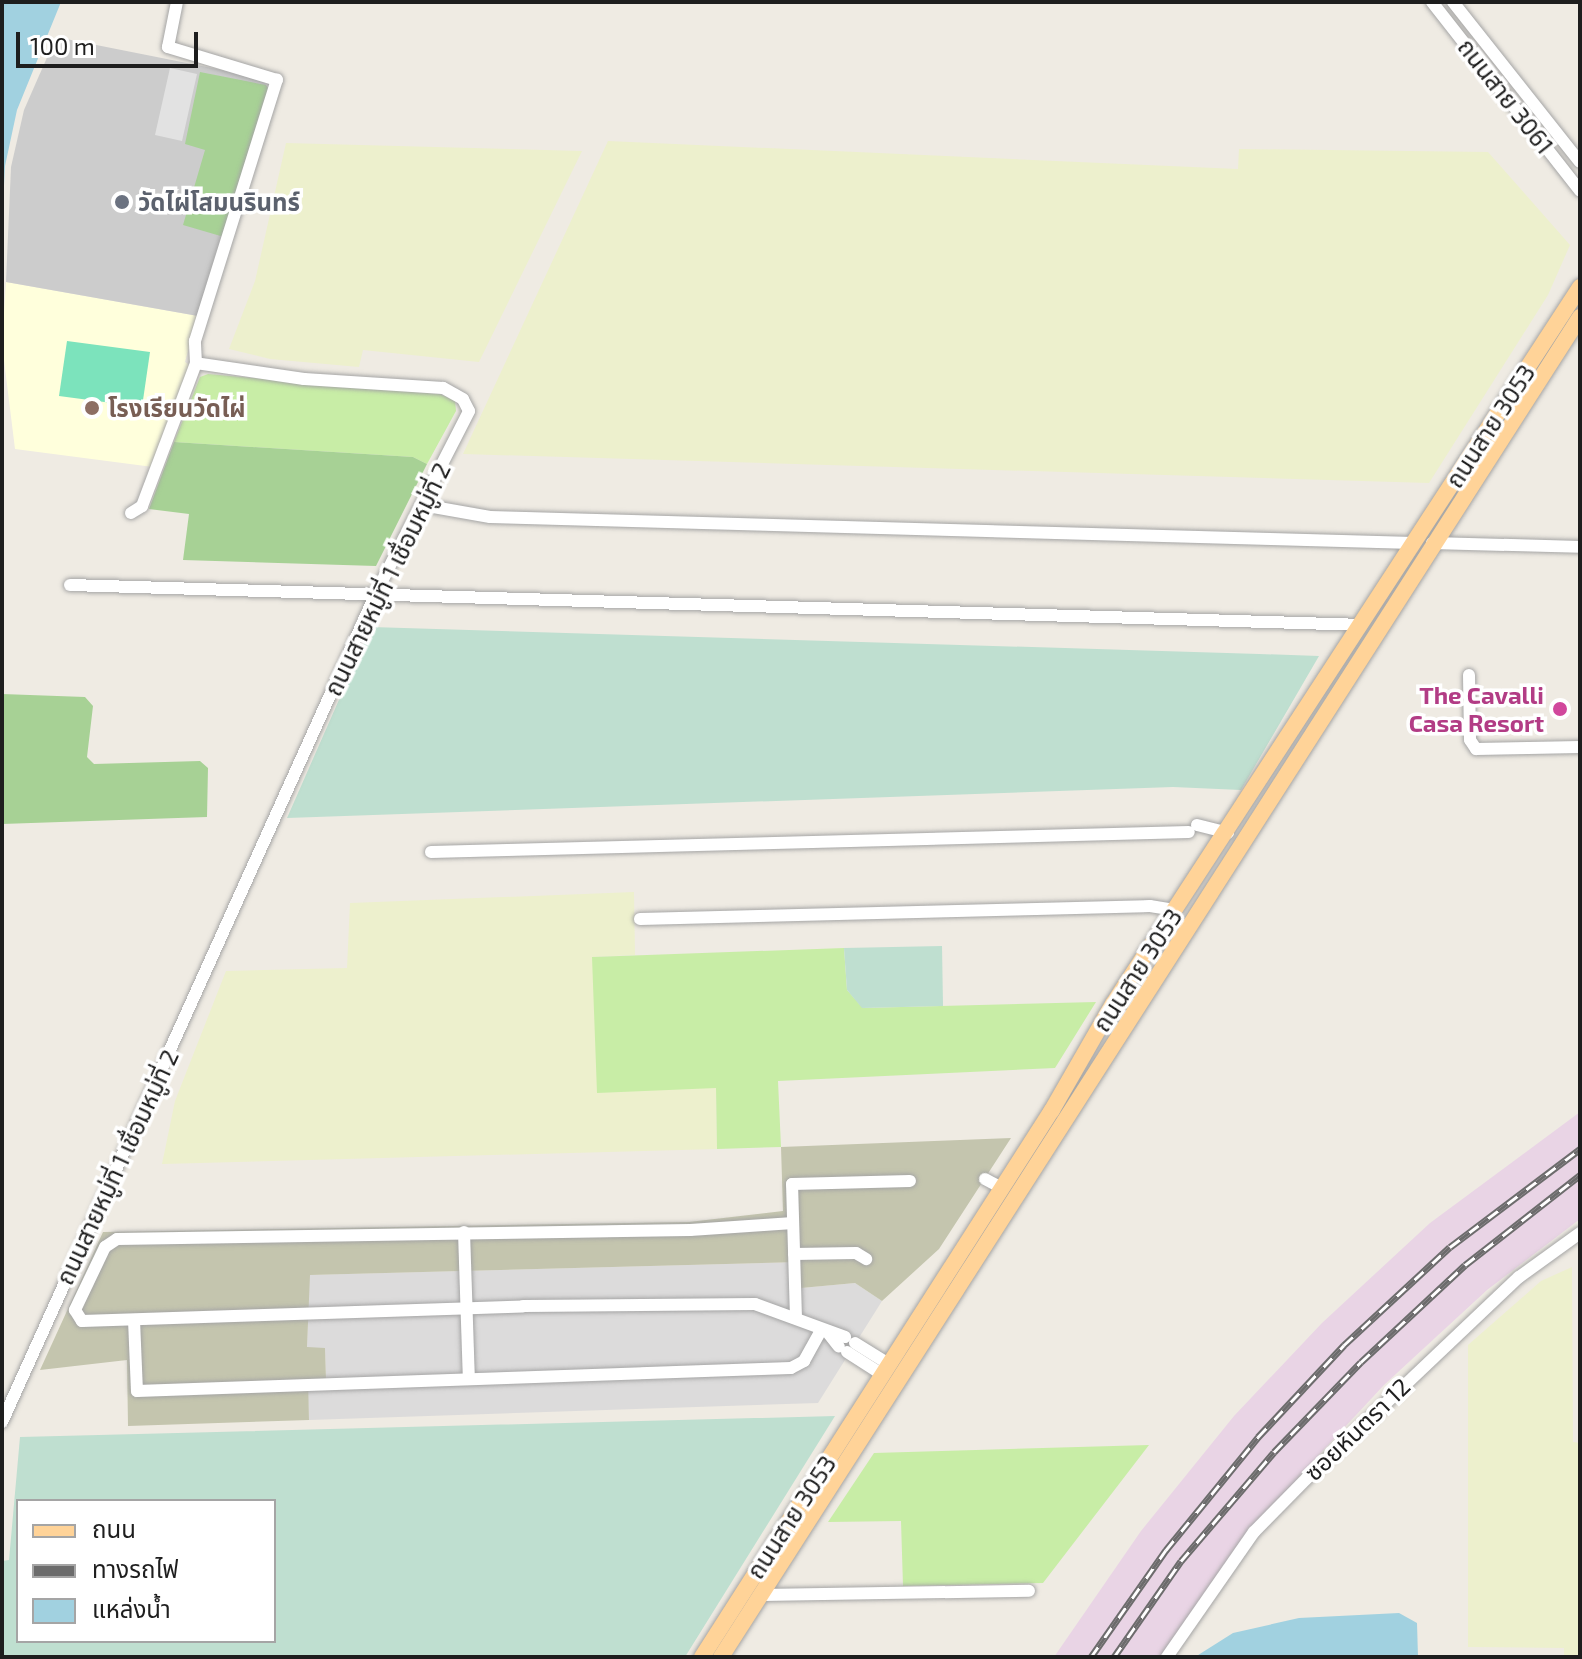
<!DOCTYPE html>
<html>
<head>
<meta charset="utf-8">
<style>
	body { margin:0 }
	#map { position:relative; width:1582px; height:1659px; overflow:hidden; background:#efebe3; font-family:"Exo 2","Noto Sans Thai",sans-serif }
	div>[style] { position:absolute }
	.residential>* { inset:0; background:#dcdbdb }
	.industrial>* { inset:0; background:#e9d4e5 }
	.education>* { inset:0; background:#ffffdc }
	.religious>* { inset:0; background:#ccc }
	.construction>* { inset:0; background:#c4c5ae }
	.farmland>* { inset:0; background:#edf0cd }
	.grass>* { inset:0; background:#c8eda6 }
	.forest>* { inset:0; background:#a7d195 }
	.wetland>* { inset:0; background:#bfdfd0 }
	.pitch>* { inset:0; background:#7ce3bc }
	.parking>* { inset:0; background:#e2e2e2 }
	.water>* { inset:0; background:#a1d1e0 }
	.roads { filter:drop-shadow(0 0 2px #a5a5a5) drop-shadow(0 0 2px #a5a5a5) }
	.minor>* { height:12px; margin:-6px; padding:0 6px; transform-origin:6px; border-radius:6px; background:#fff }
	.major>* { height:16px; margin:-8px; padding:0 8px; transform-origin:8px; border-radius:8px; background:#ffd398 }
	.rail>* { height:7px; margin-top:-3.5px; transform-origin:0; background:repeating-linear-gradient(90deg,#fff 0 12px,#6c6c6c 0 24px); box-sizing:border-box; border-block:2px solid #6c6c6c }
	.dots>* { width:22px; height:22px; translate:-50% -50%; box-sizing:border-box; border:4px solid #fff; border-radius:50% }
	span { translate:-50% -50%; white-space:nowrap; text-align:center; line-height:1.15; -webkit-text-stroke:7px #fff; paint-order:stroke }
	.street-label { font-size:24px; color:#1e1e1e }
	.worship-label { font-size:24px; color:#5b616d; font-weight:700 }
	.left { translate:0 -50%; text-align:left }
	.education-label { font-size:24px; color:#785e54; font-weight:700 }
	.hotel-label { font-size:24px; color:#b23c85; font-weight:700 }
	.right { translate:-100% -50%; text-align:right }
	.frame { position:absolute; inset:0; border:4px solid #1e1e1e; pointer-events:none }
	.legend { position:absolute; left:16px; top:1499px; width:260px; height:144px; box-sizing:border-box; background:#fff; border:2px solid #a5a5a5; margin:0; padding:10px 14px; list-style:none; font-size:24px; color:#1e1e1e }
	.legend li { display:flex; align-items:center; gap:16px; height:40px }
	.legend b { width:40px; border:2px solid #a5a5a5 }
	.scale { position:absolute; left:16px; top:32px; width:182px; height:36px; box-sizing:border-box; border:4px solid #1e1e1e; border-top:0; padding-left:10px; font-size:24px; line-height:28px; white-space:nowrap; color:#1e1e1e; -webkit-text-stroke:6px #fff; paint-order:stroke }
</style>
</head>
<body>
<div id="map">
	<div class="residential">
		<div style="clip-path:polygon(800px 1262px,801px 1288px,855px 1283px,882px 1301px,818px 1403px,309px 1420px,307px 1380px,326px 1379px,325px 1348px,307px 1348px,309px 1275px)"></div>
	</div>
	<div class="industrial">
		<div style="clip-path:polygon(1580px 1112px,1580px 1219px,1487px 1290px,1384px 1385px,1301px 1474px,1160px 1657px,1054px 1657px,1141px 1531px,1234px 1416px,1322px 1323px,1430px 1223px)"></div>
	</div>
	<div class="education">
		<div style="clip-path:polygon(6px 282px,198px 316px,185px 362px,191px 366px,153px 467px,15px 449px,2px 344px)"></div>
	</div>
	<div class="religious">
		<div style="clip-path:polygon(56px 37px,262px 78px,271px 93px,198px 316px,6px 282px,11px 167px,24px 110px)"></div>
	</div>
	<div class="construction">
		<div style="clip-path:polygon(1011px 1138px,939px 1249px,882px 1301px,855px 1283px,801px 1288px,800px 1262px,310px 1275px,307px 1347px,325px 1348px,326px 1379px,308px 1380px,309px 1420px,128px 1426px,127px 1360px,40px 1370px,103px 1232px,689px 1222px,783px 1211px,781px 1147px)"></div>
	</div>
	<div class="farmland">
		<div style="clip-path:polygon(608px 141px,1238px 169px,1239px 149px,1488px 152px,1570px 245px,1548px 295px,1429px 483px,463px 454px)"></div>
		<div style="clip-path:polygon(286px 143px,582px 151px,479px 362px,363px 350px,359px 367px,270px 359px,229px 349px,255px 281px)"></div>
		<div style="clip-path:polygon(634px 892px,635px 955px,592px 957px,716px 1087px,717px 1149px,162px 1164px,175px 1101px,226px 971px,347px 968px,350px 903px)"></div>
		<div style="clip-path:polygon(1572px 1267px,1573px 1442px,1580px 1443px,1580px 1657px,1564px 1657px,1564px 1648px,1468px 1647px,1468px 1345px,1541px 1281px)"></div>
	</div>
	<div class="grass">
		<div style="clip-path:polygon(208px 374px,440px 394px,455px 401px,456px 411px,427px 464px,413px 457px,174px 442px,200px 377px)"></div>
		<div style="clip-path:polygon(844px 948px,847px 990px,863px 1008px,1096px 1002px,1055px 1068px,778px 1081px,781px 1147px,717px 1149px,716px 1088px,597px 1093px,592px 957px)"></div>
		<div style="clip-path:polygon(1149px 1445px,1043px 1583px,903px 1586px,901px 1521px,828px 1522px,874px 1453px)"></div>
	</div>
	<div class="forest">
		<div style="clip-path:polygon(200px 72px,266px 85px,271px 93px,224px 237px,183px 225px,205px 150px,185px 144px)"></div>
		<div style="clip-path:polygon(174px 442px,413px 457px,427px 464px,376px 566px,183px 560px,189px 514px,149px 509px)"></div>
		<div style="clip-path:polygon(2px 694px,85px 697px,93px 706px,87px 757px,94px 764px,200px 761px,208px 768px,207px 817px,2px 824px)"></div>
	</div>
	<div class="wetland">
		<div style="clip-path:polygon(371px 627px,1259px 654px,1319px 656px,1241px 790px,1173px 787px,287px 818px)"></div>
		<div style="clip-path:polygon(942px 946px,943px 1006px,862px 1008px,847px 990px,844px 948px)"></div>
		<div style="clip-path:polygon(evenodd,835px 1416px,685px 1657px,2px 1657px,2px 1561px,9px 1560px,20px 1437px,835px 1416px,18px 1501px,274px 1501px,274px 1641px,18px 1641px,18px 1501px)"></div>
	</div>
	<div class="pitch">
		<div style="clip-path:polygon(67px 341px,150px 352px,142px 407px,59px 396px)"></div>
	</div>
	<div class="parking">
		<div style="clip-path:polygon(170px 68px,197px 74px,182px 141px,155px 135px)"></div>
	</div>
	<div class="water">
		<div style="clip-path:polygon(2px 2px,61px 2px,17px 110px,5px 166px,2px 224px)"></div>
		<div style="clip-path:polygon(1399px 1613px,1417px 1623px,1418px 1657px,1195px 1657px,1233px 1633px,1299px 1618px)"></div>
	</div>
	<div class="roads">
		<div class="minor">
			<div style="left:1432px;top:2px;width:240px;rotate:51.9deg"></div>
			<div style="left:1453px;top:2px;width:204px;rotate:51.6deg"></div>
			<div style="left:422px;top:505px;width:69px;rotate:10deg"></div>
			<div style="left:490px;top:517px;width:924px;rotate:1.61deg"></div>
			<div style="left:131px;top:513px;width:13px;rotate:-32deg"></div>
			<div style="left:142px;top:506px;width:153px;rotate:-69.3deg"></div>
			<div style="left:1432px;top:543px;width:148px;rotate:1.5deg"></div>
			<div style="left:70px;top:585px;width:1292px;rotate:1.77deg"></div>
			<div style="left:1469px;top:675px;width:65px;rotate:89.1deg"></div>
			<div style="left:1470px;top:740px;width:11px;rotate:56deg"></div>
			<div style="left:1476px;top:749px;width:104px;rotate:-1.1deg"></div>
			<div style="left:1197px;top:825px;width:32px;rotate:14deg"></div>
			<div style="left:431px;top:852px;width:758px;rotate:-1.51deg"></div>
			<div style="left:640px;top:919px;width:510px;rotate:-1.46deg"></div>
			<div style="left:1150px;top:906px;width:26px;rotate:9deg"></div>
			<div style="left:985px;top:1179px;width:19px;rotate:28deg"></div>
			<div style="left:793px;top:1223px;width:103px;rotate:176.1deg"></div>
			<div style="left:690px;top:1230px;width:573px;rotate:179.1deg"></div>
			<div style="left:117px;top:1239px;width:14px;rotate:146deg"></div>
			<div style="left:105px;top:1247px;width:70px;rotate:115.5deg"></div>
			<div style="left:75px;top:1310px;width:13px;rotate:58deg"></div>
			<div style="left:82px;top:1321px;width:441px;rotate:-1.9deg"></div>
			<div style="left:523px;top:1306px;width:232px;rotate:-0.5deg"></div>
			<div style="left:755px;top:1304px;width:96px;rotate:20.1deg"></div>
			<div style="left:464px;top:1232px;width:147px;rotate:88.1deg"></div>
			<div style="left:794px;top:1254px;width:62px;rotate:-0.9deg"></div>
			<div style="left:856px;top:1253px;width:12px;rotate:31deg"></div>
			<div style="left:796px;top:1318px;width:134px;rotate:-91.7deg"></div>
			<div style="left:792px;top:1184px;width:118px;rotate:-1.5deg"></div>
			<div style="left:134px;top:1320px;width:71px;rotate:87.6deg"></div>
			<div style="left:137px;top:1391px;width:654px;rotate:-2.01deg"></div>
			<div style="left:791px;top:1368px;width:15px;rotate:-28deg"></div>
			<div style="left:804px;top:1361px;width:35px;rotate:-61deg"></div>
			<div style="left:829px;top:1334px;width:16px;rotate:52deg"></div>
			<div style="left:855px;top:1343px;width:40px;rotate:32deg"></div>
			<div style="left:847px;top:1352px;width:43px;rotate:32.6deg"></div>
			<div style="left:2px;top:1422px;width:912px;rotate:-65.71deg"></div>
			<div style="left:377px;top:591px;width:202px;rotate:-62.9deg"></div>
			<div style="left:469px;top:411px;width:13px;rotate:-117deg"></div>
			<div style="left:463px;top:399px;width:23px;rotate:-151deg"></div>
			<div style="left:443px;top:388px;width:139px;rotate:-176.3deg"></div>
			<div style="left:304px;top:379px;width:109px;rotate:-171.6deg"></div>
			<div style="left:196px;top:363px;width:22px;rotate:-93deg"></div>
			<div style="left:195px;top:341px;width:274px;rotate:-72.6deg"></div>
			<div style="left:277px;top:80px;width:114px;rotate:-163.2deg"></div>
			<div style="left:168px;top:47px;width:46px;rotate:-78.7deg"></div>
			<div style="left:762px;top:1595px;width:267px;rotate:-0.9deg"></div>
			<div style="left:1167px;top:1657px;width:152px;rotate:-55.2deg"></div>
			<div style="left:1254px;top:1532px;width:76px;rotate:-45.5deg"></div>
			<div style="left:1307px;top:1478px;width:292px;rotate:-43.5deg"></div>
			<div style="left:1519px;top:1277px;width:75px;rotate:-35.8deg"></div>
		</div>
		<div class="major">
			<div style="left:702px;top:1657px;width:649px;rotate:-57.39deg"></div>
			<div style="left:1052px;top:1110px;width:122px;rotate:-60.1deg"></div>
			<div style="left:1113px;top:1004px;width:856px;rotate:-56.92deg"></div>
			<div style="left:721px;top:1657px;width:1592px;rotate:-57.34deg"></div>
		</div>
	</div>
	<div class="rail">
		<div style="left:1091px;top:1657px;width:131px;rotate:-55deg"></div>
		<div style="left:1166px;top:1550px;width:146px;rotate:-50.8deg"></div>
		<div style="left:1258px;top:1437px;width:126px;rotate:-46.9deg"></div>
		<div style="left:1344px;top:1345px;width:144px;rotate:-42.8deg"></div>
		<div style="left:1450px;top:1247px;width:163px;rotate:-37deg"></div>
		<div style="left:1114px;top:1657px;width:117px;rotate:-55.1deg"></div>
		<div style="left:1181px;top:1561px;width:143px;rotate:-49.5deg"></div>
		<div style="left:1274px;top:1452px;width:125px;rotate:-46deg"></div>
		<div style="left:1361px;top:1362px;width:142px;rotate:-43deg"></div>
		<div style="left:1465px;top:1265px;width:146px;rotate:-38deg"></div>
	</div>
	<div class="dots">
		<div style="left:122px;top:202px;background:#6b7280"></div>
		<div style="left:92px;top:408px;background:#8d6e63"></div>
		<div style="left:1560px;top:709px;background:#d1479c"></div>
	</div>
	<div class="street-label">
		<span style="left:1506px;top:96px;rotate:52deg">ถนนสาย 3061</span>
		<span style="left:1490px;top:426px;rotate:-57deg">ถนนสาย 3053</span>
		<span style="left:387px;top:579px;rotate:-64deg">ถนนสายหมู่ที่ 1 เชื่อมหมู่ที่ 2</span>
		<span style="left:1137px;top:970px;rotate:-57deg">ถนนสาย 3053</span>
		<span style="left:117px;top:1167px;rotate:-65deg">ถนนสายหมู่ที่ 1 เชื่อมหมู่ที่ 2</span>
		<span style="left:1357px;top:1429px;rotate:-44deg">ซอยหันตรา 12</span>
		<span style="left:791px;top:1517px;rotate:-57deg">ถนนสาย 3053</span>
	</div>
	<div class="worship-label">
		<span class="left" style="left:138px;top:202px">วัดไผ่โสมนรินทร์</span>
	</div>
	<div class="education-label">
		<span class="left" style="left:108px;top:408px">โรงเรียนวัดไผ่</span>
	</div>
	<div class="hotel-label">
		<span class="right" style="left:1544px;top:709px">The Cavalli<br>Casa Resort</span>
	</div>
	<div class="frame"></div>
	<ul class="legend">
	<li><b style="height:10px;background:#ffd398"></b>ถนน</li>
	<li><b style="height:10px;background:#6c6c6c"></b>ทางรถไฟ</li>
	<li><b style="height:22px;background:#a1d1e0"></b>แหล่งน้ำ</li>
	</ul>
	<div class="scale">100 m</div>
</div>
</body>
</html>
